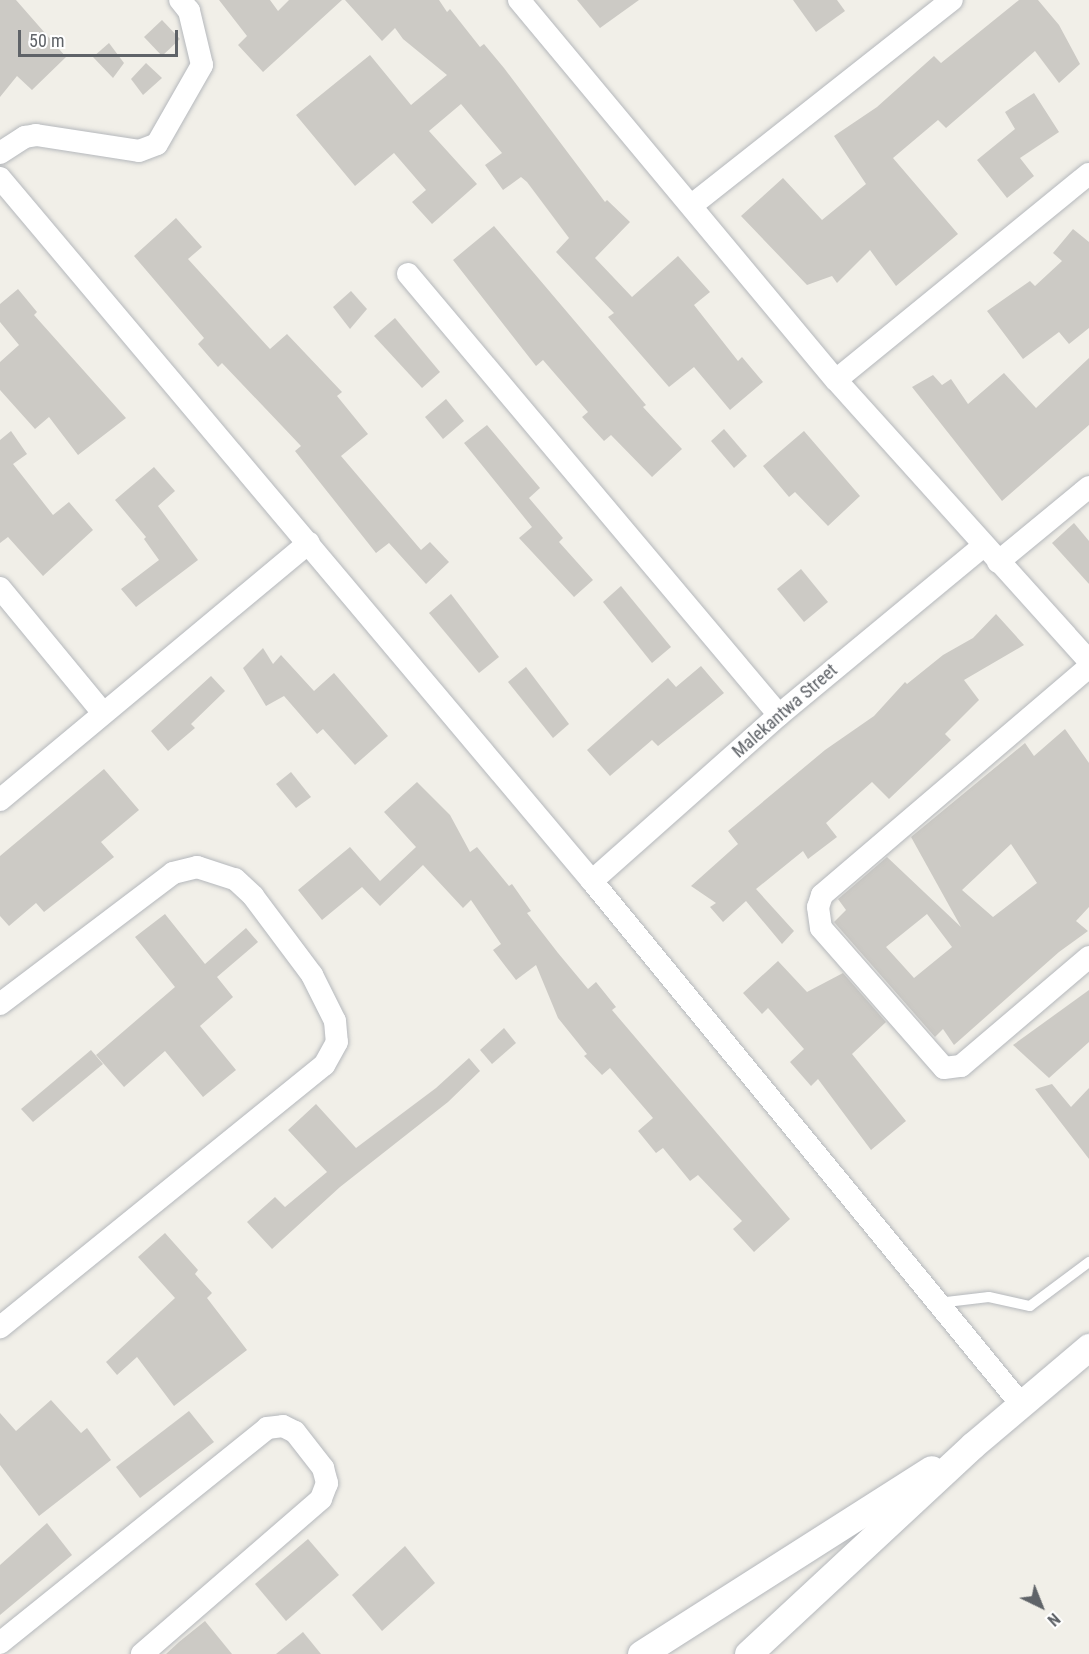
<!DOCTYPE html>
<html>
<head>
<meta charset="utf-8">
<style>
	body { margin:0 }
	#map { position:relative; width:1089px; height:1654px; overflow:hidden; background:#f1efe8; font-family:"Roboto Condensed",sans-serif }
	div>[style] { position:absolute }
	.building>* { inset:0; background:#cccac5 }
	.roads { filter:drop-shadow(0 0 2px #b5b8bc) drop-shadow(0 0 2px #b5b8bc) }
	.service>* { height:10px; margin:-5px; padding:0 5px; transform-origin:5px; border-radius:5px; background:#fff }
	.minor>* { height:22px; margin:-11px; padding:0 11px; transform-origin:11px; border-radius:11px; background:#fff }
	.tertiary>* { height:27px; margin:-13.5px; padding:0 13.5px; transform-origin:13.5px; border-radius:13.5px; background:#fff }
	span { translate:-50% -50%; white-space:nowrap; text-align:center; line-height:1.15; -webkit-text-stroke:6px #fff; paint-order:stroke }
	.street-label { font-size:18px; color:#5f6368 }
	.north { position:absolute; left:1011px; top:1576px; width:60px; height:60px; -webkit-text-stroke:4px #fff; paint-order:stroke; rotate:137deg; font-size:16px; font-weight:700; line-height:24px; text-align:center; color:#5f6368 }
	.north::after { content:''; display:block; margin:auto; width:21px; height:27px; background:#5f6368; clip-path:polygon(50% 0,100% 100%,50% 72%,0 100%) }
	.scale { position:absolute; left:18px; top:30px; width:160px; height:27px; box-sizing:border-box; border:3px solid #5f6368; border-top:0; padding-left:8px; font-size:18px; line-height:21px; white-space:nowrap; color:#5f6368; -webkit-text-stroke:4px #fff; paint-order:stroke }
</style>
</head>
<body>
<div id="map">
	<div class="building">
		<div style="clip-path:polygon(0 0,16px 0,66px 57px,32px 90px,17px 76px,0 97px)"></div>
		<div style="clip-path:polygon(219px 0,270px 0,278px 11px,289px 0,342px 0,263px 72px,238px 45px,247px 36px)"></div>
		<div style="clip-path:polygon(345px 0,439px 0,447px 12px,450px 9px,480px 47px,484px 44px,504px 68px,605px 202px,607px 200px,630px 222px,595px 258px,632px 297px,678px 256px,710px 292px,694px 305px,738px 361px,742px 357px,763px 382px,730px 410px,694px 367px,669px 387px,608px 317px,614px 313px,556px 252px,569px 238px,527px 182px,521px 177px,503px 190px,485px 165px,502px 153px,461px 104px,429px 131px,477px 184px,432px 224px,412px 202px,426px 190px,394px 153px,355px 186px,296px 115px,370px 55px,411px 105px,447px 75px,403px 39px,395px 28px,382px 41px)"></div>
		<div style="clip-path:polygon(577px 0,639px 0,600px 28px)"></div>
		<div style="clip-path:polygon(793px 0,837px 0,845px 11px,816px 32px)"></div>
		<div style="clip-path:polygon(1019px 0,1038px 0,1059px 25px,1080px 64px,1059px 83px,1035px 51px,946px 128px,938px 120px,893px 158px,958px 234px,896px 286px,870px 250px,837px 283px,832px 276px,807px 285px,741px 216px,783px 178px,822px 220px,866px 184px,834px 136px,877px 107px,934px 56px,941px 63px)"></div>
		<div style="clip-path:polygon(162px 20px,180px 39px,162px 56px,144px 37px)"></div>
		<div style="clip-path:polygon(109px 43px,124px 63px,113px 78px,93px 57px)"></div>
		<div style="clip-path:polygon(146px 63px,162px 78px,143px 95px,131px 79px)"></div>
		<div style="clip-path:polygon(1034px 93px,1059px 132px,1020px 158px,1034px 176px,1007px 198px,977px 160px,1015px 129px,1005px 112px)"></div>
		<div style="clip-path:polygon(176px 218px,202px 247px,188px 259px,270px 349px,287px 334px,342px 392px,337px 396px,368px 434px,341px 456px,421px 550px,430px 542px,449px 562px,426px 584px,389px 543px,376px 553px,295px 451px,301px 446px,222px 363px,218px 367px,198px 344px,204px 338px,134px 256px)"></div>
		<div style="clip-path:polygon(494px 226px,646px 405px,643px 407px,682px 449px,652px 477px,611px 435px,604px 441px,582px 417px,588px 412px,543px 360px,536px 366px,453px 260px)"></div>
		<div style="clip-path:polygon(1073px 229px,1089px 242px,1089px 328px,1069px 344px,1059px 332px,1023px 359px,987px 311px,1030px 281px,1035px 286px,1062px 261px,1053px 253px)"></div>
		<div style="clip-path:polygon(18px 289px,37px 312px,34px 315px,126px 418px,78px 455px,49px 417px,35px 429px,0 390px,0 362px,19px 345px,0 322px,0 304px)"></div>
		<div style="clip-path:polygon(351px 291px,367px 309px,350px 329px,333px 307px)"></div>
		<div style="clip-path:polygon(395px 318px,440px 372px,422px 388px,374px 336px)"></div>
		<div style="clip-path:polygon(1089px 358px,1089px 425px,1002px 501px,912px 387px,933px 375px,942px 385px,951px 379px,968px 404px,1004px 373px,1036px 408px)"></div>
		<div style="clip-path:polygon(446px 399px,464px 421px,443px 439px,425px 417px)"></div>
		<div style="clip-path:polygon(487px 425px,540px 488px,529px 498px,563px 538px,559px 542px,593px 580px,574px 597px,519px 538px,532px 527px,464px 443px)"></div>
		<div style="clip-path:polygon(724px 429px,747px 456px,734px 468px,711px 441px)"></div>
		<div style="clip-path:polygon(11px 431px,27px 454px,13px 464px,53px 515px,69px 502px,93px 530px,43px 576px,8px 537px,0 543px,0 440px)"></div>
		<div style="clip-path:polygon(804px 431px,860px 496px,828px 526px,795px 492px,789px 497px,763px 466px)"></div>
		<div style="clip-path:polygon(154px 467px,175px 491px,158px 506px,198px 560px,136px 607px,121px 589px,159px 560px,144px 539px,146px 537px,115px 500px)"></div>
		<div style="clip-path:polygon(1074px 523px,1089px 541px,1089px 584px,1052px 543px)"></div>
		<div style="clip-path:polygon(801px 569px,828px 602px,804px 622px,777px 589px)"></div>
		<div style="clip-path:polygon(621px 586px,671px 647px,652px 663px,603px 602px)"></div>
		<div style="clip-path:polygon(451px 594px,499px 657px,479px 673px,429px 613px)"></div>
		<div style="clip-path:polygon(996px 614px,1024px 645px,964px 680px,979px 700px,945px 734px,951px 740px,889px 799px,872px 782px,826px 823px,837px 837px,808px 859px,803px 851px,756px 889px,794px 931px,782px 944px,746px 901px,723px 922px,710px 907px,716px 903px,691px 886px,738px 844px,728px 831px,825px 750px,874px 716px,905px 682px,907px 684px,943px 655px,973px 638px)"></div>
		<div style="clip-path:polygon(263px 648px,273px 664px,281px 655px,314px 691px,334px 673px,388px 736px,355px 765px,323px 729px,317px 734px,284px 696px,266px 706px,243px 668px)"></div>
		<div style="clip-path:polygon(701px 666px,724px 693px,658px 746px,652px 740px,610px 776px,587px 750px,668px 678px,676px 687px)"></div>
		<div style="clip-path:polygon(526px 667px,569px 724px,553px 738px,508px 682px)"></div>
		<div style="clip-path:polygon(211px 676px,225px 691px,191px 724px,195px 728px,168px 751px,151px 731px)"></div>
		<div style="clip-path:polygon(evenodd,1065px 729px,1089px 763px,1089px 907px,1076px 921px,1088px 931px,1059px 952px,954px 1045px,943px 1029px,935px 1037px,834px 922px,846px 910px,838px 899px,887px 857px,961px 927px,911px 837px,1025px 743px,1034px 756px,1065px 729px,1011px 844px,1037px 883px,993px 917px,962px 890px,1011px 844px,1065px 729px,927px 914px,952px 947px,914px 978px,886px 947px,927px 914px)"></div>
		<div style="clip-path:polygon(104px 769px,139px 810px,101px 842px,114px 857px,44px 912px,36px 903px,9px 926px,0 916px,0 856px)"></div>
		<div style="clip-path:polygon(291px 772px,311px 797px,296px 808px,276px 784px)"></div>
		<div style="clip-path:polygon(417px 782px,450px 815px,470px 852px,477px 847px,509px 886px,512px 884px,531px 911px,527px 913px,558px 953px,588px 989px,596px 982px,616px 1007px,612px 1010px,790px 1219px,754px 1252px,733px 1229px,742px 1221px,698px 1175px,690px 1181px,663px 1148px,656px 1153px,638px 1131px,653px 1118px,610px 1068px,602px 1075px,584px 1056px,587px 1054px,558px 1018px,536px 965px,516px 980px,493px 950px,501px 944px,471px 900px,463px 908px,423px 865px,380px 906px,362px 887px,322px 920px,298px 890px,350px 847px,380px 881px,416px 847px,384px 812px)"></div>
		<div style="clip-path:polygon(165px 914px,205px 964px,246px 928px,258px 942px,217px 977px,233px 997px,200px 1026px,236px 1070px,203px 1097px,165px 1051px,124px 1087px,96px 1055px,175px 987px,135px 937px)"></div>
		<div style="clip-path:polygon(778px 961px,807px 992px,843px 973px,886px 1022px,852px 1054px,906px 1121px,871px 1150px,818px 1079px,811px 1086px,790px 1062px,804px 1049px,768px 1008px,762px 1014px,743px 993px)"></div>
		<div style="clip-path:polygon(1089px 990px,1089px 1042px,1049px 1078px,1013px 1045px)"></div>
		<div style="clip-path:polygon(504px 1028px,516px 1043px,492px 1064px,480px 1050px)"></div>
		<div style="clip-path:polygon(91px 1050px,103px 1064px,33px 1122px,21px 1109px)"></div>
		<div style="clip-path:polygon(469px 1058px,480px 1071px,448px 1102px,340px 1187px,272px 1249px,247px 1222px,275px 1197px,285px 1207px,327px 1172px,288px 1130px,316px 1104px,356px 1148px,436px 1088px)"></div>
		<div style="clip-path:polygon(1052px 1084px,1071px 1107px,1089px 1088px,1089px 1159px,1035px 1089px)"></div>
		<div style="clip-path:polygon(165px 1233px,198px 1270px,195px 1274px,212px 1293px,207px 1298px,247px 1350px,174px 1406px,137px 1357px,117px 1375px,106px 1362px,175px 1298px,138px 1257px)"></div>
		<div style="clip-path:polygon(51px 1400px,81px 1433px,87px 1428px,111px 1460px,39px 1516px,0 1465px,0 1413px,16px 1431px)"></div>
		<div style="clip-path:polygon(189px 1411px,214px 1442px,140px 1498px,116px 1467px)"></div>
		<div style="clip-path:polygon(47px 1523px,72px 1555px,0 1615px,0 1565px)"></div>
		<div style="clip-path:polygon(308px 1539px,339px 1575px,286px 1621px,255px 1584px)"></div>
		<div style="clip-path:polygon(405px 1546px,435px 1583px,382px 1631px,352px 1595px)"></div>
		<div style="clip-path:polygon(205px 1621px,232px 1654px,166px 1654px,179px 1642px)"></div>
		<div style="clip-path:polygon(303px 1632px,321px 1654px,276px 1654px)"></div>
	</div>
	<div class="roads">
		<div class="service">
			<div style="left:938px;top:1303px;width:51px;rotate:-6.7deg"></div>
			<div style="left:989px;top:1297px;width:42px;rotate:12.4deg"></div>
			<div style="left:1030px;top:1306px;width:74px;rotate:-36.7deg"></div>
		</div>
		<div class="minor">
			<div style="left:519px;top:0;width:495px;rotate:50.2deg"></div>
			<div style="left:836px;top:380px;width:378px;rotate:48deg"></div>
			<div style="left:0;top:153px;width:30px;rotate:-33deg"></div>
			<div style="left:25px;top:137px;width:11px;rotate:-10deg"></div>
			<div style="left:36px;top:135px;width:104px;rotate:8.8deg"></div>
			<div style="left:139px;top:151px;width:19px;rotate:-21deg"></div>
			<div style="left:157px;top:144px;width:91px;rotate:-60.3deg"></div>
			<div style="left:202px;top:65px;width:56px;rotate:-103.5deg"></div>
			<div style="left:189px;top:11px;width:14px;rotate:-129deg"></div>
			<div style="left:0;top:178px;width:919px;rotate:49.9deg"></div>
			<div style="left:592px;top:881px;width:675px;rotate:50.65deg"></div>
			<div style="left:692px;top:205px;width:331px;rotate:-38.3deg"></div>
			<div style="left:408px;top:274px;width:576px;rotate:49.93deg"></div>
			<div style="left:836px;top:380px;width:326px;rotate:-39.2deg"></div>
			<div style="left:998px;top:562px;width:118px;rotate:-39.5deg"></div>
			<div style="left:0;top:588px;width:162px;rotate:50.5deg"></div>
			<div style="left:1089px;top:667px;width:351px;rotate:139.5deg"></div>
			<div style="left:822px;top:895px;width:13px;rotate:108deg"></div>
			<div style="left:818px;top:907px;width:21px;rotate:82deg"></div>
			<div style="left:821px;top:928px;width:186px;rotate:48.7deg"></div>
			<div style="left:944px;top:1068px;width:17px;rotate:-7deg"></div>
			<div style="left:961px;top:1066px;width:168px;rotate:-40.4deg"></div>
			<div style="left:0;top:800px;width:402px;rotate:-39.8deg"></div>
			<div style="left:592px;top:881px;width:250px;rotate:-41.6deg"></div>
			<div style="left:779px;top:715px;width:265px;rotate:-39.6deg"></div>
			<div style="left:0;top:1004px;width:217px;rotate:-37.1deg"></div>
			<div style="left:173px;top:873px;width:25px;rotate:-14deg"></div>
			<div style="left:197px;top:867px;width:40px;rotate:18deg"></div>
			<div style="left:235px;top:879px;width:25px;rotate:43deg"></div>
			<div style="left:253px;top:896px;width:99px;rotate:53.2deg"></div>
			<div style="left:312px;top:975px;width:51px;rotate:63.4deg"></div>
			<div style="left:335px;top:1021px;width:21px;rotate:85deg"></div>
			<div style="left:337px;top:1042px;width:26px;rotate:119deg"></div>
			<div style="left:324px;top:1065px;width:417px;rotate:141deg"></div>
			<div style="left:0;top:1643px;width:343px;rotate:-38.8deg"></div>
			<div style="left:267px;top:1428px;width:16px;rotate:-7deg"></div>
			<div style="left:283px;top:1426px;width:13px;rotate:27deg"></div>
			<div style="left:295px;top:1432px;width:46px;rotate:52.1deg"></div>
			<div style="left:323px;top:1468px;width:16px;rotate:75deg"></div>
			<div style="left:327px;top:1483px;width:17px;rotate:111deg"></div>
			<div style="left:321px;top:1499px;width:237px;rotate:139.1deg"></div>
		</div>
		<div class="tertiary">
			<div style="left:641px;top:1654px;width:344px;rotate:-32.5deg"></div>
			<div style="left:748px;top:1654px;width:307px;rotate:-42.9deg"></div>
			<div style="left:973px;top:1445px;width:152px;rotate:-40.2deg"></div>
		</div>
	</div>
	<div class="street-label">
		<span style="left:785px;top:711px;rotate:-41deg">Malekantwa Street</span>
	</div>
	<div class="north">N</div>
	<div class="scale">50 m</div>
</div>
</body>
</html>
